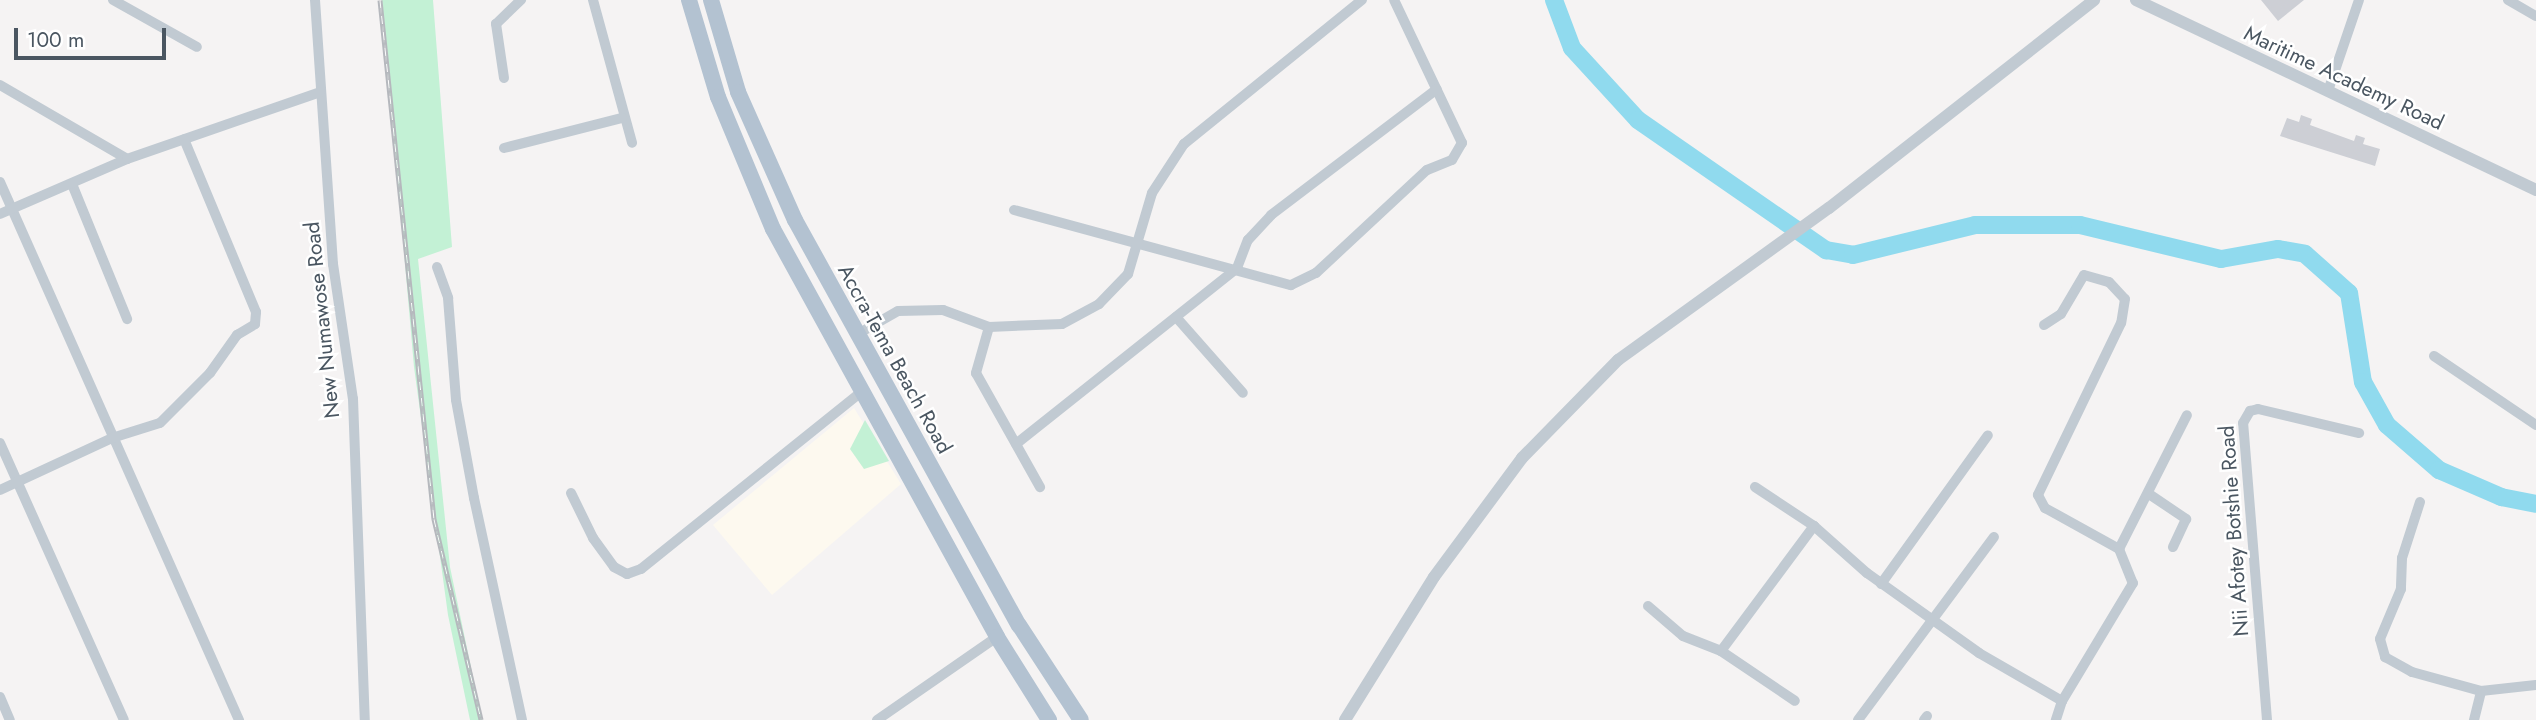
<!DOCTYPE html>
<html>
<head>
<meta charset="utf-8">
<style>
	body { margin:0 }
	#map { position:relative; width:2536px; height:720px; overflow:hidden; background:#f5f3f3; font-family:Jost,sans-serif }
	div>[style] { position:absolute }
	.commercial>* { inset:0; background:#fdf9ef }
	.green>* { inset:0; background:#c3f1d5 }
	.river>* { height:18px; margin:-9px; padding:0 9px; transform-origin:9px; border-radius:9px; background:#90daee }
	.building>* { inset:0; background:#cdcfd5 }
	.minor>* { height:10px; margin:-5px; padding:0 5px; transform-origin:5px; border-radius:5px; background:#c1cad2 }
	.tertiary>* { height:12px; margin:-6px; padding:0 6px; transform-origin:6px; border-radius:6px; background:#c1cad2 }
	.primary>* { height:16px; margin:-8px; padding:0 8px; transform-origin:8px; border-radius:8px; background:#b3c2d1 }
	.rail>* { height:5px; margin-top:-2.5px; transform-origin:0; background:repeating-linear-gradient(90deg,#fff 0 8px,#b5b8bd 0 16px); box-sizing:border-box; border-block:2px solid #b5b8bd }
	span { translate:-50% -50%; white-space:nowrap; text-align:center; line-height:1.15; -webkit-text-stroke:5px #fff; paint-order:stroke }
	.street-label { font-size:21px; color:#4a5661 }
	.scale { position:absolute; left:14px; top:28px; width:152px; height:32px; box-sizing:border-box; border:4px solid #4a5661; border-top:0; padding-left:9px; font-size:21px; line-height:24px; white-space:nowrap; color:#4a5661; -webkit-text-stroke:5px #fff; paint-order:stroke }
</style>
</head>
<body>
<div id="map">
	<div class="commercial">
		<div style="clip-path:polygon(854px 408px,901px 484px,772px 595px,713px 525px)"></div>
	</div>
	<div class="green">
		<div style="clip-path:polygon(382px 0,433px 0,452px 247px,418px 259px,450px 567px,482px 720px,470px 720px,448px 615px,414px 367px)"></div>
		<div style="clip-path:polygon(865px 420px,889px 461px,864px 469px,850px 449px)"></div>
	</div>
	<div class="river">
		<div style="left:1554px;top:0;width:51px;rotate:69.4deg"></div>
		<div style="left:1572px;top:48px;width:98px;rotate:47.5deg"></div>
		<div style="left:1638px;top:120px;width:229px;rotate:34.7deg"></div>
		<div style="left:1826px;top:250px;width:27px;rotate:10deg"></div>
		<div style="left:1853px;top:255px;width:126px;rotate:-13.8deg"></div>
		<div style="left:1975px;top:225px;width:105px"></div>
		<div style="left:2080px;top:225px;width:145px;rotate:13.6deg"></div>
		<div style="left:2221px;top:259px;width:58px;rotate:-10deg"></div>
		<div style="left:2278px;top:249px;width:27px;rotate:10deg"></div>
		<div style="left:2305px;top:254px;width:59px;rotate:41.6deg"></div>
		<div style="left:2349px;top:293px;width:90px;rotate:81.1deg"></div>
		<div style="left:2363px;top:382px;width:49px;rotate:60.8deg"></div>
		<div style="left:2387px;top:425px;width:69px;rotate:40.9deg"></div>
		<div style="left:2439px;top:470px;width:68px;rotate:23.5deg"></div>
		<div style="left:2501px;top:497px;width:36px;rotate:11deg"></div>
	</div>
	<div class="building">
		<div style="clip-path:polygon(2261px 0,2304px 0,2278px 21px)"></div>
		<div style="clip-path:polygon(2301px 115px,2312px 119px,2310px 125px,2354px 141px,2356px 135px,2365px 138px,2363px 144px,2380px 149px,2375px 166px,2280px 136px,2287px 118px,2299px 122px)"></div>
	</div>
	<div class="minor">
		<div style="left:113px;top:0;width:96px;rotate:29.2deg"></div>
		<div style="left:315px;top:0;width:265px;rotate:86.1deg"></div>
		<div style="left:333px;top:264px;width:136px;rotate:81.6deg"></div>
		<div style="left:353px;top:399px;width:321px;rotate:87.9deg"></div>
		<div style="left:593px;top:0;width:148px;rotate:74.7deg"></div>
		<div style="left:2508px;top:0;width:32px;rotate:30deg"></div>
		<div style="left:504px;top:78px;width:55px;rotate:-98.4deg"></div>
		<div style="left:496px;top:24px;width:35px;rotate:-44deg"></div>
		<div style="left:0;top:85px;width:147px;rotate:30.2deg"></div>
		<div style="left:2328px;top:91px;width:96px;rotate:-71.2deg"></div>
		<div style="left:504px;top:148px;width:122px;rotate:-14.3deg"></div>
		<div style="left:0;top:182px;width:589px;rotate:66.05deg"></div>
		<div style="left:72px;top:184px;width:146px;rotate:67.8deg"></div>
		<div style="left:1014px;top:210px;width:287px;rotate:15.2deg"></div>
		<div style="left:1291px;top:285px;width:28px;rotate:-26deg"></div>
		<div style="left:1316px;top:273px;width:151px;rotate:-42.9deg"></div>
		<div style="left:1427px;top:170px;width:27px;rotate:-22deg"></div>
		<div style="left:1452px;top:160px;width:20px;rotate:-60deg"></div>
		<div style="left:1462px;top:143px;width:158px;rotate:-115.4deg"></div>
		<div style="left:0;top:214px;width:138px;rotate:-23.4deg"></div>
		<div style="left:127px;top:159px;width:204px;rotate:-19.1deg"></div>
		<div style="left:437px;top:267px;width:33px;rotate:70deg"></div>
		<div style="left:448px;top:298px;width:102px;rotate:85.5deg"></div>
		<div style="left:456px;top:400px;width:100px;rotate:79.6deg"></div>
		<div style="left:474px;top:498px;width:227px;rotate:77.8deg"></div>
		<div style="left:1176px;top:317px;width:101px;rotate:48.6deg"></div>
		<div style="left:2044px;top:325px;width:20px;rotate:-33deg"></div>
		<div style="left:2061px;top:314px;width:45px;rotate:-59.5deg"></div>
		<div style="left:2084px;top:275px;width:26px;rotate:16deg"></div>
		<div style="left:2109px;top:282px;width:23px;rotate:47deg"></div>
		<div style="left:2125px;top:299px;width:24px;rotate:99deg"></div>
		<div style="left:2121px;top:323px;width:191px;rotate:115.8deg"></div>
		<div style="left:2038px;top:495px;width:15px;rotate:62deg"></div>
		<div style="left:2045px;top:508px;width:85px;rotate:29deg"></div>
		<div style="left:2119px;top:549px;width:37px;rotate:68deg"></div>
		<div style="left:2133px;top:583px;width:138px;rotate:121deg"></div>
		<div style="left:2062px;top:701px;width:20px;rotate:108deg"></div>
		<div style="left:989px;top:327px;width:48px;rotate:105.8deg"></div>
		<div style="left:976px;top:373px;width:131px;rotate:60.7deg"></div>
		<div style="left:856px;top:335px;width:48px;rotate:-29.7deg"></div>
		<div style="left:898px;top:311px;width:45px;rotate:-1.3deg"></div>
		<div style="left:943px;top:310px;width:49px;rotate:20.3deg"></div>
		<div style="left:989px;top:327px;width:73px;rotate:-2.4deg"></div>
		<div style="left:1062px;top:324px;width:42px;rotate:-28.4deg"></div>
		<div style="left:1099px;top:304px;width:42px;rotate:-46deg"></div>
		<div style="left:1128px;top:274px;width:84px;rotate:-73.5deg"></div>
		<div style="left:1152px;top:193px;width:59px;rotate:-56.9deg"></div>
		<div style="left:1184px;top:144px;width:229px;rotate:-39deg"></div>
		<div style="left:2434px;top:356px;width:123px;rotate:34.1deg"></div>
		<div style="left:0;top:443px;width:303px;rotate:65.9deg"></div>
		<div style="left:1016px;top:444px;width:283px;rotate:-38.5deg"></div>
		<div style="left:1237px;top:268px;width:30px;rotate:-69deg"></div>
		<div style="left:1248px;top:240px;width:34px;rotate:-47deg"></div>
		<div style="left:1271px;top:215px;width:208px;rotate:-37.2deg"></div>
		<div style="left:1755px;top:487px;width:71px;rotate:33.5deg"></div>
		<div style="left:1814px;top:526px;width:71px;rotate:41.6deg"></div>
		<div style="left:1867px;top:573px;width:138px;rotate:35.5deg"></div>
		<div style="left:1979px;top:653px;width:96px;rotate:30deg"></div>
		<div style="left:0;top:490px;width:123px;rotate:-24.9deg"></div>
		<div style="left:112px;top:438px;width:50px;rotate:-17.4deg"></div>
		<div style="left:160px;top:423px;width:71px;rotate:-45deg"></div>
		<div style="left:210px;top:373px;width:47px;rotate:-54.6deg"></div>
		<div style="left:237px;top:335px;width:21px;rotate:-31deg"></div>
		<div style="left:255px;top:324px;width:12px;rotate:-85deg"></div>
		<div style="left:256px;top:312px;width:187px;rotate:-112.6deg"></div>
		<div style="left:571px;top:493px;width:50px;rotate:63.9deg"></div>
		<div style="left:593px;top:538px;width:36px;rotate:54deg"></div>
		<div style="left:614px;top:567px;width:15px;rotate:28deg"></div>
		<div style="left:627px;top:574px;width:15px;rotate:-20deg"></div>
		<div style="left:641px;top:569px;width:284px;rotate:-38.8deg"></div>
		<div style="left:2149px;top:494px;width:45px;rotate:34deg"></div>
		<div style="left:2186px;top:519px;width:31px;rotate:115deg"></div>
		<div style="left:2420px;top:502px;width:59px;rotate:107.8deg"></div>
		<div style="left:2402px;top:558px;width:31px;rotate:92deg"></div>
		<div style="left:2401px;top:589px;width:54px;rotate:112.8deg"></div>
		<div style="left:2380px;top:639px;width:19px;rotate:74deg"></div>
		<div style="left:2385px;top:657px;width:31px;rotate:29deg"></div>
		<div style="left:2412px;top:672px;width:72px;rotate:15.4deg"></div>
		<div style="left:2481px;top:691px;width:55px;rotate:-6.2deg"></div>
		<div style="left:2119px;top:549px;width:150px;rotate:-63.1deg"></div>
		<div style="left:1881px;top:584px;width:183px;rotate:-54.3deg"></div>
		<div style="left:1648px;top:606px;width:46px;rotate:40.6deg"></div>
		<div style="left:1683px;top:636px;width:41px;rotate:21.5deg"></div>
		<div style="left:1721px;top:651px;width:89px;rotate:34deg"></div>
		<div style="left:1721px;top:651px;width:156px;rotate:-53.4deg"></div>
		<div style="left:0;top:697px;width:25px;rotate:67deg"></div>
		<div style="left:877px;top:720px;width:146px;rotate:-34.7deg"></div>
		<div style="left:1858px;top:720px;width:228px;rotate:-53.4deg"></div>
		<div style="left:1924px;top:720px;width:5px;rotate:-53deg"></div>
		<div style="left:2267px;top:720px;width:298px;rotate:-94.6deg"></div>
		<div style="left:2243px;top:423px;width:14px;rotate:-60deg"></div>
		<div style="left:2250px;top:411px;width:8px;rotate:-14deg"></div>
		<div style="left:2258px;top:409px;width:104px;rotate:13.4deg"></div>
		<div style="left:2474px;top:720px;width:30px;rotate:-76deg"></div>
	</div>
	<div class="tertiary">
		<div style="left:2136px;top:0;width:443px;rotate:25.4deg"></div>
		<div style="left:1345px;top:720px;width:168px;rotate:-58.1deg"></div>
		<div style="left:1434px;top:577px;width:148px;rotate:-53.5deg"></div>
		<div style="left:1522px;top:458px;width:137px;rotate:-45.6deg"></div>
		<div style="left:1618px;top:360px;width:260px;rotate:-35.8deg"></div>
		<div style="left:1829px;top:208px;width:337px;rotate:-38.1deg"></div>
	</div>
	<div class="primary">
		<div style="left:689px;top:0;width:101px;rotate:73.4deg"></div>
		<div style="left:718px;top:97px;width:143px;rotate:67.4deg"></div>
		<div style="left:773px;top:229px;width:465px;rotate:61.2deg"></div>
		<div style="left:997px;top:637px;width:98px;rotate:57.9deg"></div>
		<div style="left:711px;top:0;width:96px;rotate:73.6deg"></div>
		<div style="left:738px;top:92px;width:140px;rotate:66deg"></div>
		<div style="left:795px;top:220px;width:463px;rotate:61.1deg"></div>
		<div style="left:1019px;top:625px;width:113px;rotate:56.9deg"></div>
	</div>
	<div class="rail">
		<div style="left:380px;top:0;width:522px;rotate:84.06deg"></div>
		<div style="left:434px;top:519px;width:206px;rotate:76.8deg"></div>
	</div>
	<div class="street-label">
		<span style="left:2344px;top:78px;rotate:25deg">Maritime Academy Road</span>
		<span style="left:322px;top:320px;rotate:-96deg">New Numawose Road</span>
		<span style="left:895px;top:359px;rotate:61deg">Accra-Tema Beach Road</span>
		<span style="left:2234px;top:531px;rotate:-94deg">Nii Afotey Botshie Road</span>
	</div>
	<div class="scale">100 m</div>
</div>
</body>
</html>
